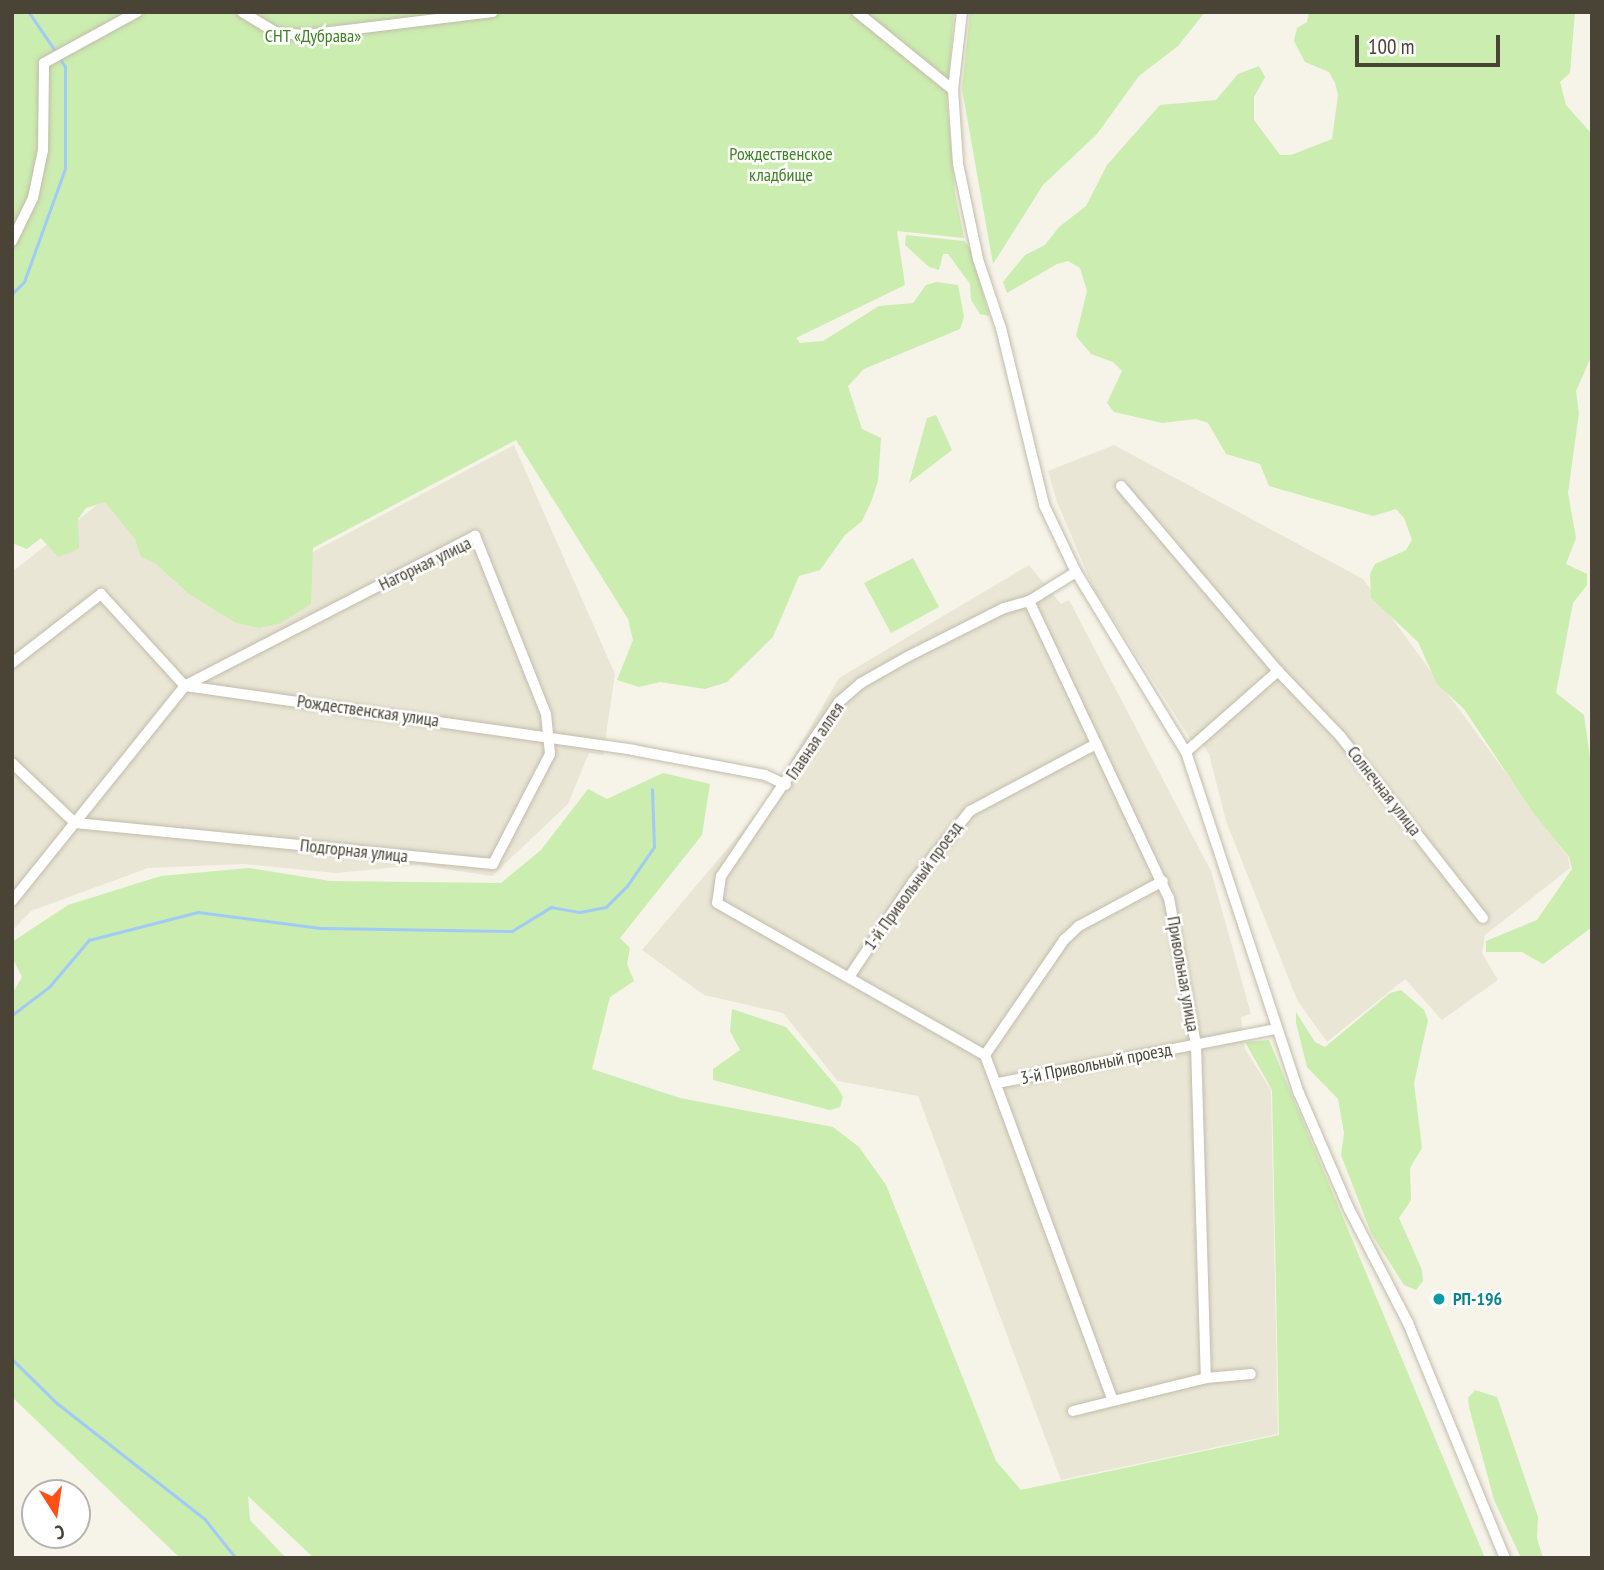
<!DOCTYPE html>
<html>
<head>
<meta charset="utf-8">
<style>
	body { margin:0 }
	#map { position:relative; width:1604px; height:1570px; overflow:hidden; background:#f6f3e9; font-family:"PT Sans Narrow",sans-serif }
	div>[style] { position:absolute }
	.residential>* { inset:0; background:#eae6d6 }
	.green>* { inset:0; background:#cbedaf }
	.stream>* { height:2.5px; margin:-1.25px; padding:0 1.25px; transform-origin:1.25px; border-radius:1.25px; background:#a1cbf7 }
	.roads { filter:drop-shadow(0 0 2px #c2bcaa) drop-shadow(0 0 2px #c2bcaa) }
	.street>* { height:10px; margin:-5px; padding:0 5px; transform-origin:5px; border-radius:5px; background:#fff }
	.dots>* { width:19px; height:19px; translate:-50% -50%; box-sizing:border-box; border:4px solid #fff; border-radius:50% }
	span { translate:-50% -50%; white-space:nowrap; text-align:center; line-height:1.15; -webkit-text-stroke:5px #fff; paint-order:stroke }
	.park-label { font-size:18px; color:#3e8223 }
	.street-label { font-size:18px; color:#4a4436 }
	.culture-label { font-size:18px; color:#0d838f; font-weight:700 }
	.left { translate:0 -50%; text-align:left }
	.frame { position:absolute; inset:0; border:14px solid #4a4436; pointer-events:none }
	.north { position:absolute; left:21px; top:1479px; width:70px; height:70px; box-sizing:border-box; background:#fff; border:2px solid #b7b4af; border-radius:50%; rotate:168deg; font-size:19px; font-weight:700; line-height:28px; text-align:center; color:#4a4436 }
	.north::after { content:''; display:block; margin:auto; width:24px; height:32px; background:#ff5017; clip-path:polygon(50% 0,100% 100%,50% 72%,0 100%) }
	.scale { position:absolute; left:1355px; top:35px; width:145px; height:32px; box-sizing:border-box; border:4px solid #4a4436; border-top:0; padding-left:9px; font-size:21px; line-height:24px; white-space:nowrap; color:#4a4436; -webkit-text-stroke:5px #fff; paint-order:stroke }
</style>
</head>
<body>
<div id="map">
	<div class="residential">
		<div style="clip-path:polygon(514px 445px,615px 674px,603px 755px,589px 753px,568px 804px,492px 876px,419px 865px,336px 873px,244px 864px,148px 868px,31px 911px,12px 931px,12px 572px,107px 497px,264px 578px)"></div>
		<div style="clip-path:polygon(1114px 445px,1363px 579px,1568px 857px,1570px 868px,1485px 935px,1482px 953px,1498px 980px,1442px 1020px,1405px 979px,1327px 1042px,1297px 1000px,1226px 821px,1209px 754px,1197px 737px,1192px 741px,1094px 589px,1057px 502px,1048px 471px)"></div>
		<div style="clip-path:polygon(1029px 565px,1061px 604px,1069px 600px,1211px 871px,1251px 1014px,1241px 1017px,1245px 1049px,1271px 1090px,1278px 1434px,1061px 1480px,918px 1096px,838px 1081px,783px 1013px,704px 995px,642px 950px,769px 799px,839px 678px)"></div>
	</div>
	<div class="green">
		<div style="clip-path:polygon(12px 12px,954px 12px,947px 101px,955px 193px,964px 238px,897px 231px,905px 285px,796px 338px,800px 343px,823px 341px,879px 306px,913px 303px,926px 285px,936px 282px,958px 285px,964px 317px,960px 329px,864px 369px,848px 386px,862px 429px,881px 438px,878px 481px,871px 502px,862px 521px,845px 535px,820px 570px,799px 576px,773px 637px,727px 682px,705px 689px,660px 682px,639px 687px,617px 680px,633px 640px,628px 619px,516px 440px,313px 548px,311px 604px,281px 623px,259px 628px,236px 623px,189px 594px,155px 563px,141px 557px,135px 539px,105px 502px,86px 508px,78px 519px,79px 548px,72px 552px,58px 557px,41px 538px,27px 549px,12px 543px)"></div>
		<div style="clip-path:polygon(970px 12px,1205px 12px,1178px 46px,1139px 76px,1097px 134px,1043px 185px,993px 264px,962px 89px)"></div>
		<div style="clip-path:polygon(1309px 12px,1575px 12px,1570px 73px,1560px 82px,1566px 105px,1590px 132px,1592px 128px,1592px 355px,1576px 391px,1579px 413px,1568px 493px,1576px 538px,1566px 564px,1587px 574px,1587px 585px,1573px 603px,1556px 693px,1584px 715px,1592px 771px,1592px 927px,1543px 964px,1522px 952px,1486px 952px,1486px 941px,1537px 920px,1572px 869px,1569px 857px,1532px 811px,1464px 709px,1437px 684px,1418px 642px,1371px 598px,1370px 574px,1375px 564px,1406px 550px,1412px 540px,1404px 518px,1396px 509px,1373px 516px,1269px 486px,1260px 464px,1226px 454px,1208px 423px,1196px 419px,1162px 423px,1114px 412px,1107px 403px,1122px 371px,1113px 362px,1091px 354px,1076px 336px,1087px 291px,1080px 268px,1068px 261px,1057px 264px,1007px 293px,1003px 282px,1025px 255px,1045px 245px,1059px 227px,1086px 206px,1107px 165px,1160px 105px,1216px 100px,1238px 74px,1259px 66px,1265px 77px,1254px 97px,1254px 120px,1280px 155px,1291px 155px,1332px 139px,1338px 95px,1335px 83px,1329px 72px,1305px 62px,1294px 41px,1297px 28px,1307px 22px)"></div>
		<div style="clip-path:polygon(906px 235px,964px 241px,971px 249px,989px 316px,980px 314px,971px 300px,970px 284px,948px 254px,943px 254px,939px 270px,929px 267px,905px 245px)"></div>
		<div style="clip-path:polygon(936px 415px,952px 450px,909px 483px,927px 418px)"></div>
		<div style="clip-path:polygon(913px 558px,939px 607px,891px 633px,864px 583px)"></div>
		<div style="clip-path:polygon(663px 773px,710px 784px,702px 835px,620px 938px,630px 948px,627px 964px,634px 981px,610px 997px,592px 1069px,680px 1098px,833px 1127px,859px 1147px,886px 1185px,996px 1461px,1021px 1490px,1279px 1435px,1272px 1090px,1245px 1042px,1269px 1040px,1485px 1558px,314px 1558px,248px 1496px,250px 1520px,286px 1558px,180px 1558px,12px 1397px,12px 994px,22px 977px,12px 957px,12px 942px,68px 905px,161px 876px,249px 868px,330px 881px,501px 883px,541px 850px,588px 789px,607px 799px)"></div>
		<div style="clip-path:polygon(1401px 990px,1424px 1010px,1428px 1020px,1414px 1083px,1422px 1148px,1410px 1168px,1411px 1200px,1399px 1218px,1422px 1270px,1423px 1281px,1416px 1290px,1404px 1285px,1371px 1233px,1341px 1155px,1344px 1133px,1338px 1099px,1307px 1067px,1296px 1023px,1296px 1012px,1315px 1042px,1325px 1047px,1390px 993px)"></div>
		<div style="clip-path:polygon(732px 1009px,786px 1027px,837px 1087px,843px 1097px,840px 1107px,830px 1110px,713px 1080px,713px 1069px,740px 1050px,730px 1031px)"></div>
		<div style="clip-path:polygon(1475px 1390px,1497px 1397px,1501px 1408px,1538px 1517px,1537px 1538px,1543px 1558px,1521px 1558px,1494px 1500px,1469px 1407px,1468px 1398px)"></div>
	</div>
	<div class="stream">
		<div style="left:29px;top:12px;width:50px;rotate:55.7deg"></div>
		<div style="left:12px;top:294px;width:17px;rotate:-45deg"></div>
		<div style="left:24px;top:282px;width:120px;rotate:-70.1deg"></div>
		<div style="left:65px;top:169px;width:102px;rotate:-90deg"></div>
		<div style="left:65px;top:67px;width:9px;rotate:-122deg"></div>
		<div style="left:12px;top:1015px;width:46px;rotate:-37.1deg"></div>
		<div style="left:49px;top:987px;width:62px;rotate:-49.6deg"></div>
		<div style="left:89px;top:940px;width:113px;rotate:-14.4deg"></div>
		<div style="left:198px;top:912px;width:125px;rotate:7.4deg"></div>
		<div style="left:322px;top:928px;width:190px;rotate:0.9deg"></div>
		<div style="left:512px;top:931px;width:46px;rotate:-31.6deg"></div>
		<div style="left:551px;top:907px;width:29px;rotate:10deg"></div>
		<div style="left:580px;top:912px;width:26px;rotate:-11deg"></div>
		<div style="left:606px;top:907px;width:30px;rotate:-45deg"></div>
		<div style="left:627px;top:886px;width:47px;rotate:-55.3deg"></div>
		<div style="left:654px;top:847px;width:57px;rotate:-92deg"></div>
		<div style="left:12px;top:1359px;width:63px;rotate:44.4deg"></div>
		<div style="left:57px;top:1403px;width:188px;rotate:38.1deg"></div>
		<div style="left:205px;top:1519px;width:50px;rotate:51.5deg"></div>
	</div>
	<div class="roads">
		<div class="street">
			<div style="left:242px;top:12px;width:41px;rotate:31deg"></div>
			<div style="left:277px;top:33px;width:29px;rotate:4deg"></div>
			<div style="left:306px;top:35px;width:188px;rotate:-7deg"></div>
			<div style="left:857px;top:12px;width:124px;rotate:39.1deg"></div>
			<div style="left:962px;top:12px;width:79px;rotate:96.6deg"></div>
			<div style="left:953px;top:90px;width:74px;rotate:86.1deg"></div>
			<div style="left:958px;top:164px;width:97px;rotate:78.1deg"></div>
			<div style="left:978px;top:259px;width:73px;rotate:71.6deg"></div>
			<div style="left:1001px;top:328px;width:182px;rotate:76.3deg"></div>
			<div style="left:1044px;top:505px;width:74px;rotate:64.5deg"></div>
			<div style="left:1076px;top:572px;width:211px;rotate:58.6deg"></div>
			<div style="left:1186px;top:752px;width:359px;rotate:71.7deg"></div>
			<div style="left:1299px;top:1093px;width:126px;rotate:66.7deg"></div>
			<div style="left:1349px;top:1209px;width:128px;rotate:62.6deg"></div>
			<div style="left:1408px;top:1323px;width:254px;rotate:67.6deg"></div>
			<div style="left:12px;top:241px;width:48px;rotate:-64deg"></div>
			<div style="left:33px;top:198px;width:49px;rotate:-78.2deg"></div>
			<div style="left:43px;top:150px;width:87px;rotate:-89.3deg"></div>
			<div style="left:44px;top:63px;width:106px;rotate:-28.7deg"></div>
			<div style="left:1121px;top:486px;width:243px;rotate:49.7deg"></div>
			<div style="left:1278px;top:671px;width:91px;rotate:46.3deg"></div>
			<div style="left:1341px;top:737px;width:230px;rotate:51.9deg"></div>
			<div style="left:1076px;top:572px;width:55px;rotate:148.3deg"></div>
			<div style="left:1029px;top:601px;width:26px;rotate:164deg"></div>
			<div style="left:1004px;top:608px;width:109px;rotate:153.2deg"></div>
			<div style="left:907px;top:657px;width:53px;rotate:150.5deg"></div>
			<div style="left:861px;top:683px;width:29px;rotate:139deg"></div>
			<div style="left:839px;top:702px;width:210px;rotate:124.1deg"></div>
			<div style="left:721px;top:876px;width:27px;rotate:98deg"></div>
			<div style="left:717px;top:903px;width:308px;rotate:29.6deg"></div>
			<div style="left:985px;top:1055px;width:366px;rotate:69.7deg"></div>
			<div style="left:1029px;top:601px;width:328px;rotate:64.8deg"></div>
			<div style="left:1169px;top:898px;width:149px;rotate:79.6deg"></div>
			<div style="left:1196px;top:1045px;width:333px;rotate:88.3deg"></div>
			<div style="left:12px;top:663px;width:113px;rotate:-37.8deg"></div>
			<div style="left:101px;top:594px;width:125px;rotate:47.6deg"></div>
			<div style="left:185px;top:686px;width:453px;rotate:8.1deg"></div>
			<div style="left:633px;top:750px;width:134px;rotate:10.7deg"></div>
			<div style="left:765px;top:775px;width:23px;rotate:25deg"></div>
			<div style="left:1186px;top:752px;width:123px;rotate:-41.4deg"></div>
			<div style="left:12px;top:763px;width:87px;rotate:43.6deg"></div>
			<div style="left:75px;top:823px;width:420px;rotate:5.6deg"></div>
			<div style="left:493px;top:864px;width:124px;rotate:-62.6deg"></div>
			<div style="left:550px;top:754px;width:40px;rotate:-95.7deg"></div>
			<div style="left:546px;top:714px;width:192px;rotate:-111.7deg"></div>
			<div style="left:475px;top:536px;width:326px;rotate:152.7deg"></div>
			<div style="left:12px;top:901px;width:276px;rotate:-51.2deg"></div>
			<div style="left:849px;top:977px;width:115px;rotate:-56deg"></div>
			<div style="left:913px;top:882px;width:91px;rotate:-51.2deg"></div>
			<div style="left:970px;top:811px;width:143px;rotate:-28deg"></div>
			<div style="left:985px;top:1055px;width:140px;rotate:-55.5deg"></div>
			<div style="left:1064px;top:940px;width:21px;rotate:-43deg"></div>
			<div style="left:1079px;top:926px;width:95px;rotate:-28.2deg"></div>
			<div style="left:998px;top:1083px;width:284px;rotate:-11deg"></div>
			<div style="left:1073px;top:1411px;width:137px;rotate:-13.9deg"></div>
			<div style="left:1206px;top:1378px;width:45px;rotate:-5.1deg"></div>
		</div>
	</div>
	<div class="dots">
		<div style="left:1439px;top:1299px;background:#0f9aa8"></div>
	</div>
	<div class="park-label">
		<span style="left:313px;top:36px">СНТ «Дубрава»</span>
		<span style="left:781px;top:165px">Рождественское<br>кладбище</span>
	</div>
	<div class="street-label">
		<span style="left:425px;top:564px;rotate:-26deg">Нагорная улица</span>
		<span style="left:368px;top:711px;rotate:8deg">Рождественская улица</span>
		<span style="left:815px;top:741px;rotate:-56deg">Главная аллея</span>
		<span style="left:1384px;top:791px;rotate:52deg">Солнечная улица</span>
		<span style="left:354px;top:851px;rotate:6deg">Подгорная улица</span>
		<span style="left:913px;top:886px;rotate:-54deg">1-й Привольный проезд</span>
		<span style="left:1183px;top:974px;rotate:80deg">Привольная улица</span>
		<span style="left:1096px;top:1064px;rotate:-11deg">3-й Привольный проезд</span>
	</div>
	<div class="culture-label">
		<span class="left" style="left:1453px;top:1299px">РП-196</span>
	</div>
	<div class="frame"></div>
	<div class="north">С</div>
	<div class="scale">100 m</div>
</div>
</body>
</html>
